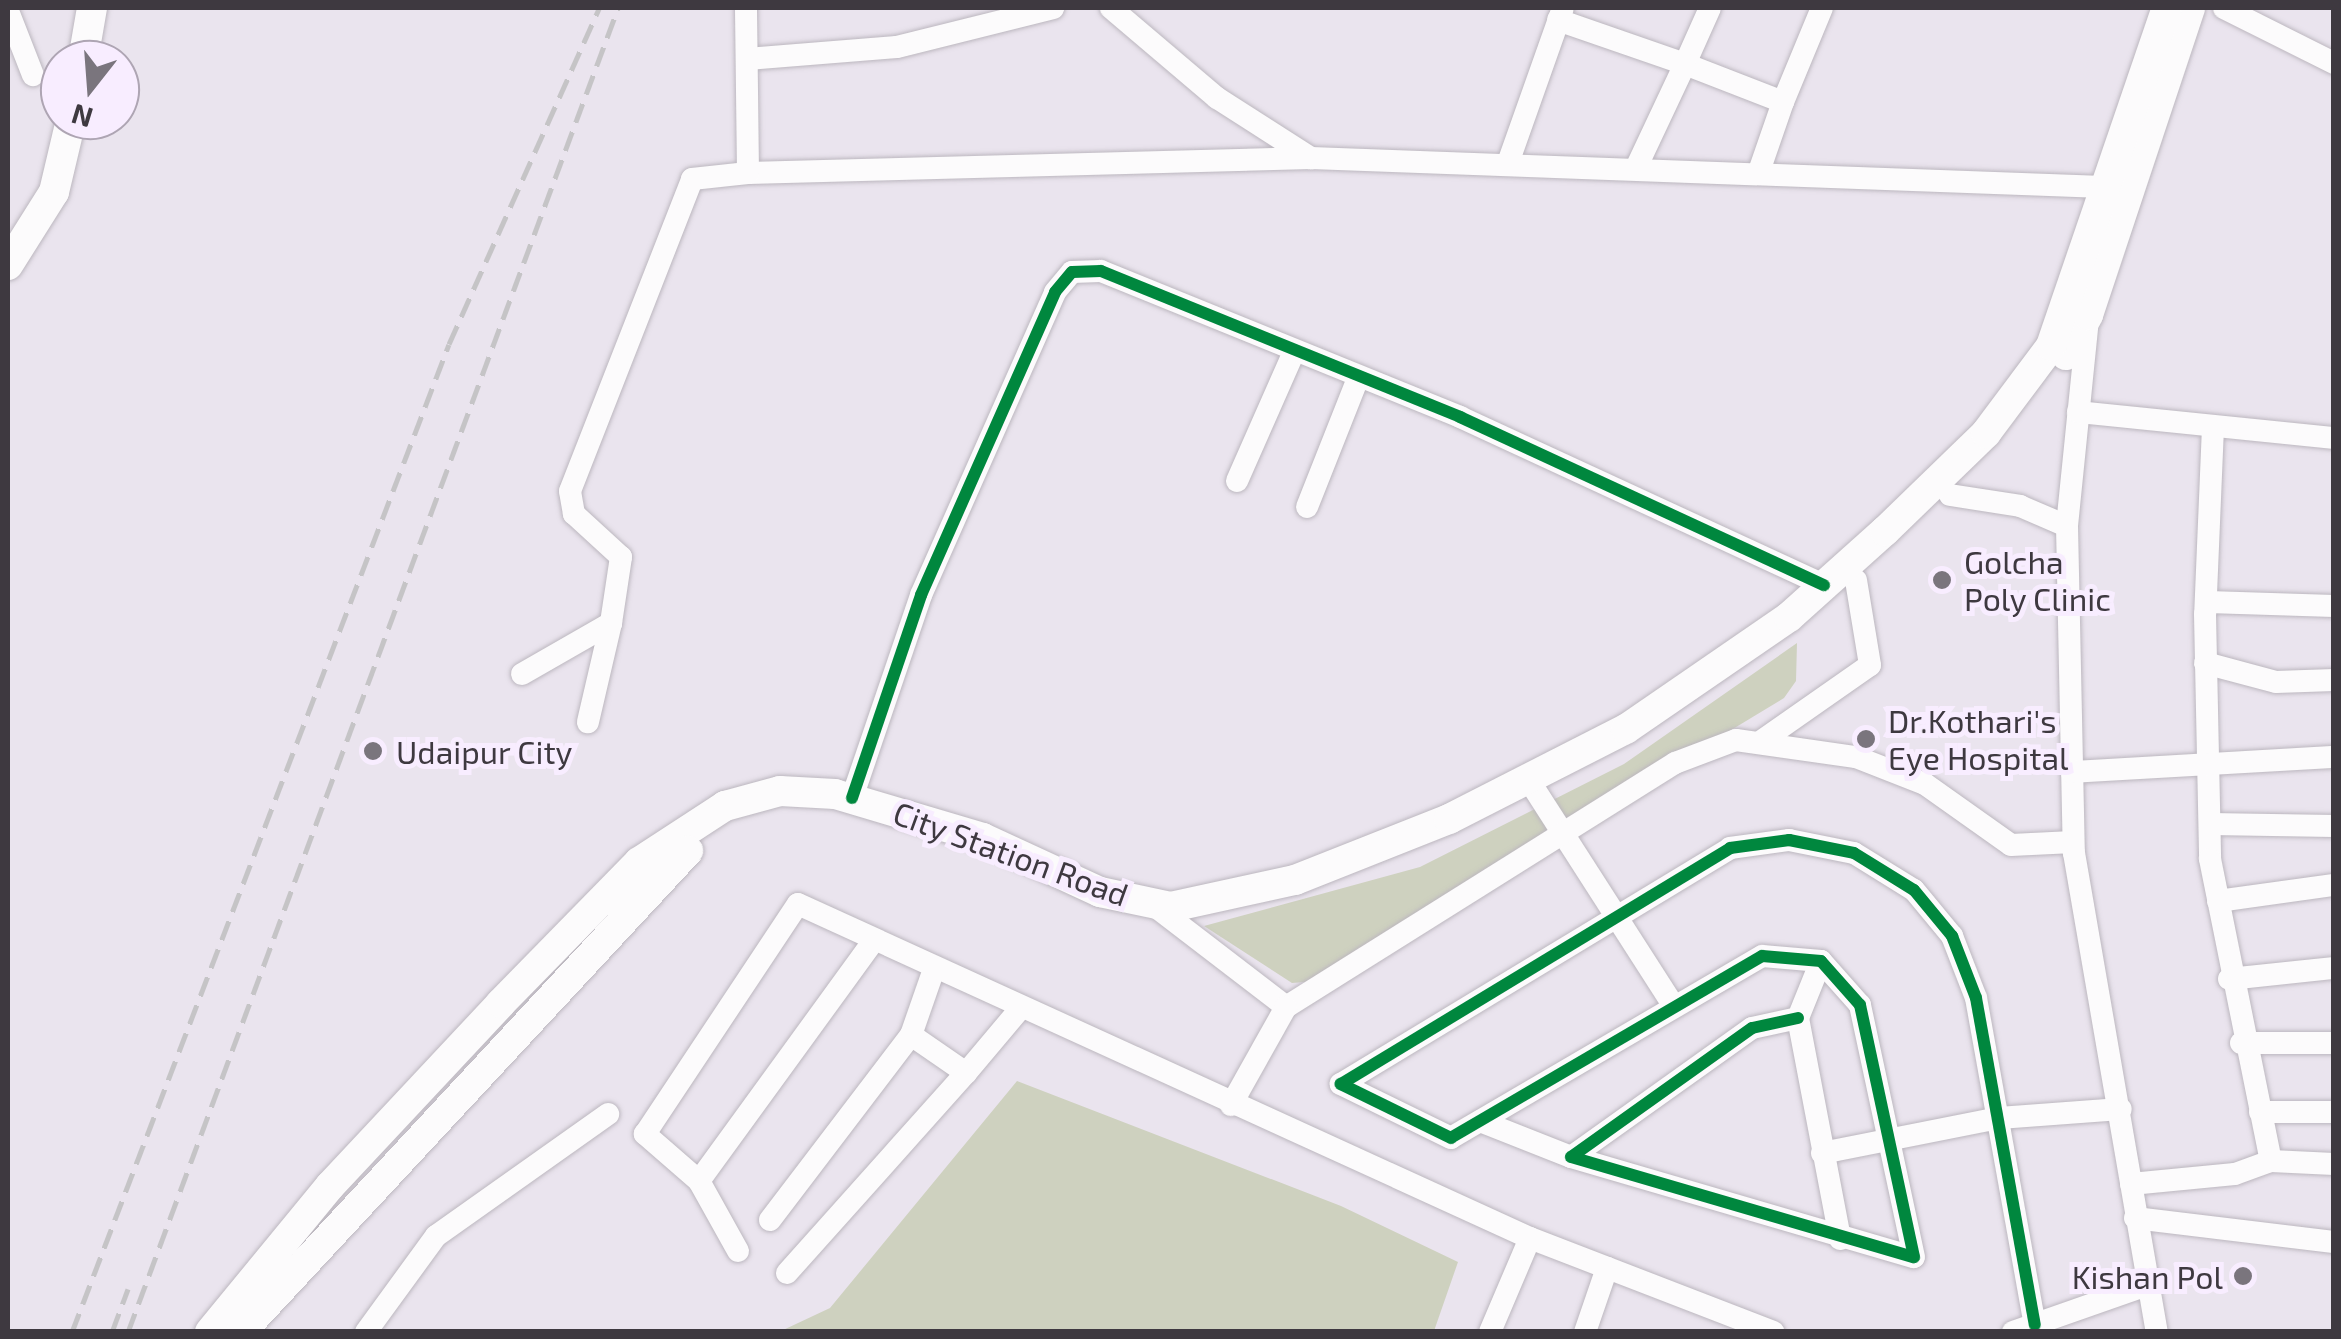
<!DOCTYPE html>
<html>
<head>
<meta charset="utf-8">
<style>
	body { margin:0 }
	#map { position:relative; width:2341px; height:1339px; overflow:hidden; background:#eae4ee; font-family:"Exo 2",sans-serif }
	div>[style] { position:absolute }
	.green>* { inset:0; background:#ced1bf }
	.roads { filter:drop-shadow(0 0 2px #bcb7bf) drop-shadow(0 0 2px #bcb7bf) }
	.minor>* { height:22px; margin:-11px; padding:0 11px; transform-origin:11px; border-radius:11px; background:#fcfbfc }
	.major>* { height:30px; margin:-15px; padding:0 15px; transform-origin:15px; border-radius:15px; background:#fcfbfc }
	.rail>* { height:5px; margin-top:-2.5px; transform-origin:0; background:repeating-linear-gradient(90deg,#c5c4c6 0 20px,transparent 0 30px) }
	.cycleway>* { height:12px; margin:-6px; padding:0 6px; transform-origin:6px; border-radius:6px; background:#00873e }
	.dots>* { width:28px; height:28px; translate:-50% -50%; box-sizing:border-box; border:5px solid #f8edff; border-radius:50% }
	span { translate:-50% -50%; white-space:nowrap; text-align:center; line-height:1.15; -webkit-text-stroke:10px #f8edff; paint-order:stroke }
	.poi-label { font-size:32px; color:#3e3940 }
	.left { translate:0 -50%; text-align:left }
	.right { translate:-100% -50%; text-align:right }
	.street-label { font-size:32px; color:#3e3940 }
	.frame { position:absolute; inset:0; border:10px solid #3e3940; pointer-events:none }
	.north { position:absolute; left:40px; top:40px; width:100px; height:100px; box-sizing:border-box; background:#f8edff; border:2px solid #aea5b3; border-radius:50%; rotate:197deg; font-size:28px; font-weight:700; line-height:40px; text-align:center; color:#3e3940 }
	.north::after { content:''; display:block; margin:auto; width:35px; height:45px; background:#7a757d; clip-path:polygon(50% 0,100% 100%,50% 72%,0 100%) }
</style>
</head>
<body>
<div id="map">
	<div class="green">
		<div style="clip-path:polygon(1797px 643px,1796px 681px,1784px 698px,1316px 981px,1292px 983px,1204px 926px,1420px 867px,1624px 764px)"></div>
		<div style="clip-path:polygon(1017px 1081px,1341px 1206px,1458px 1262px,1434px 1331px,781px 1331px,830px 1308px)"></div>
	</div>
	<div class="roads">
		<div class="minor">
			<div style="left:1111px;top:8px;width:139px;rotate:40.3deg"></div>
			<div style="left:1217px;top:98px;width:112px;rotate:32.6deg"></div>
			<div style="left:1710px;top:8px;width:61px;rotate:114.1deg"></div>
			<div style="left:1685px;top:64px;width:105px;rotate:21.2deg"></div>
			<div style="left:1783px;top:102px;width:76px;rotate:109.1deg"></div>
			<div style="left:2224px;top:8px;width:123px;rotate:26.6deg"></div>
			<div style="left:8px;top:11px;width:69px;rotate:68.7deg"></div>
			<div style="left:1558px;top:20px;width:134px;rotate:19.1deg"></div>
			<div style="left:1685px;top:64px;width:110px;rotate:115.2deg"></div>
			<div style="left:747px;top:59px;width:150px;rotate:-4.6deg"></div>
			<div style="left:897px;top:47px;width:161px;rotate:-14deg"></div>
			<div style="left:1783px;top:102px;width:102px;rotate:-67.5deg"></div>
			<div style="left:1508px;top:163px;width:164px;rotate:-70.5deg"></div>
			<div style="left:748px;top:173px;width:563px;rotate:-1.53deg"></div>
			<div style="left:1311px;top:158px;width:793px;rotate:2.1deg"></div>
			<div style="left:2088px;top:319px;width:208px;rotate:95.8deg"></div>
			<div style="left:2067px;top:526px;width:327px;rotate:88.8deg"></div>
			<div style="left:2074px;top:853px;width:486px;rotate:80.2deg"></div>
			<div style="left:2078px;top:412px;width:257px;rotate:5.8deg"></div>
			<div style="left:2213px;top:427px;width:187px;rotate:92.4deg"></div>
			<div style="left:2205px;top:614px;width:245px;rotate:88.8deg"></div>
			<div style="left:2210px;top:859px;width:308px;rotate:78.6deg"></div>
			<div style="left:1237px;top:481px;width:141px;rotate:-66.2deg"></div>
			<div style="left:1950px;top:495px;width:71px;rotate:8.9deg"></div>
			<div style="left:2020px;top:506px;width:51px;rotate:23.1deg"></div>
			<div style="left:1307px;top:507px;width:139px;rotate:-68.4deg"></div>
			<div style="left:2208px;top:602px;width:126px;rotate:1.8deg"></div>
			<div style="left:611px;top:623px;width:67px;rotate:-81.4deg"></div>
			<div style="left:621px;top:557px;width:64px;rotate:-137.5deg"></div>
			<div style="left:574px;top:514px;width:23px;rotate:-100deg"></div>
			<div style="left:570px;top:491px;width:335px;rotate:-68.6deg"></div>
			<div style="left:692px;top:179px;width:56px;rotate:-6.1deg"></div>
			<div style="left:748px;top:173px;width:165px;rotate:-90.7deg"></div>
			<div style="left:2205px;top:663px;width:73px;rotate:15deg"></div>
			<div style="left:2276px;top:682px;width:58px;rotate:-2deg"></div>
			<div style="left:522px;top:674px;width:103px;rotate:-29.8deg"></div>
			<div style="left:611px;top:623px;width:102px;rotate:103.1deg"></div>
			<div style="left:1760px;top:742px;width:134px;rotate:-35deg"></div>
			<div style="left:1870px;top:665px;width:86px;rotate:-99.4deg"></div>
			<div style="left:2072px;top:772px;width:262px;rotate:-3.3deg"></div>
			<div style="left:1528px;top:779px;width:270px;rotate:57.3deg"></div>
			<div style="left:852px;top:798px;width:214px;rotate:-71.2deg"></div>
			<div style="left:921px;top:595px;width:331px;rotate:-66.1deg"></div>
			<div style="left:1055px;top:292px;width:26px;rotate:-50deg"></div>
			<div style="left:1072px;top:272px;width:29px;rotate:-2deg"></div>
			<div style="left:1101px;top:271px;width:388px;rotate:22.1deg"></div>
			<div style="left:1460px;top:417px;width:401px;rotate:24.8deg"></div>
			<div style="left:2210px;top:824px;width:124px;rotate:0.9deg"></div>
			<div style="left:2218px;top:901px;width:117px;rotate:-7.9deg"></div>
			<div style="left:1152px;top:904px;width:169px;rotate:37.5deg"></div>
			<div style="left:1286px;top:1007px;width:459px;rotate:-32.1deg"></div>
			<div style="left:1675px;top:763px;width:65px;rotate:-20.7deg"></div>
			<div style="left:1736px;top:740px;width:121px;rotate:8.1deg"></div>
			<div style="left:1856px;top:757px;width:74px;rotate:21.4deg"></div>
			<div style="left:1925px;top:784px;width:105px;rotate:35.3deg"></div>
			<div style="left:2011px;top:845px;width:62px;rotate:-2.8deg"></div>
			<div style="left:1821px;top:961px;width:61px;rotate:112deg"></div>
			<div style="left:1798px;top:1018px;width:225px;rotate:79.2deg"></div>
			<div style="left:2229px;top:979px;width:106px;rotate:-6deg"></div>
			<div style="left:1798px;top:1018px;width:47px;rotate:167.7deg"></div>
			<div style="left:1752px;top:1028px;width:222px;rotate:144.5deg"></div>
			<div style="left:1571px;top:1157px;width:357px;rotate:16.3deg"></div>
			<div style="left:1914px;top:1257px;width:258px;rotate:-102.1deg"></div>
			<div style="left:1860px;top:1005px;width:59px;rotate:-131.6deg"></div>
			<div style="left:1821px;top:961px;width:59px;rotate:-175.2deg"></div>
			<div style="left:1762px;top:956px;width:360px;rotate:149.7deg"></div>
			<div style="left:1451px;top:1138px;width:123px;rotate:-153.9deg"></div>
			<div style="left:1341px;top:1084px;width:455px;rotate:-31.2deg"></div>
			<div style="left:1730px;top:848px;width:60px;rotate:-7.7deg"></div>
			<div style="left:1789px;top:840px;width:66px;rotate:11.3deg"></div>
			<div style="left:1854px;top:853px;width:70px;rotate:31.7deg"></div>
			<div style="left:1914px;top:890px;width:60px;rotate:50.4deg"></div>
			<div style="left:1952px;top:936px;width:66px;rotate:68.8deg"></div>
			<div style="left:1976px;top:998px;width:332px;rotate:79.8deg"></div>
			<div style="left:911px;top:1035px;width:67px;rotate:-70.8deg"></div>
			<div style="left:2241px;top:1043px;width:93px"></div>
			<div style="left:1231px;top:1105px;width:112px;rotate:-60.7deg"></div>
			<div style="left:2260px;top:1112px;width:74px"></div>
			<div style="left:1480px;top:1121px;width:98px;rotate:21.6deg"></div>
			<div style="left:1822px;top:1153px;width:180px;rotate:-11.2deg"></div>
			<div style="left:1999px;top:1118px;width:122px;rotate:-4.2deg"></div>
			<div style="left:699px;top:1181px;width:293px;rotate:-54deg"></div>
			<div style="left:2131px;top:1184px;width:104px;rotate:-5.5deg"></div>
			<div style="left:2235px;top:1174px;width:38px;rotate:-20deg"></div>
			<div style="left:2271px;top:1161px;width:63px;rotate:2.7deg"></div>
			<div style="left:2135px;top:1218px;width:200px;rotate:6.9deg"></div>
			<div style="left:770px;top:1220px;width:233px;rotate:-52.7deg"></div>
			<div style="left:911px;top:1035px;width:67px;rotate:34.6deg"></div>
			<div style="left:966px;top:1073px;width:82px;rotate:-49.9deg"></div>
			<div style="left:1530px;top:1238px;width:261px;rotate:21.1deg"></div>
			<div style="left:738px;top:1251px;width:80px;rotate:-119.1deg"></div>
			<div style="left:699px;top:1181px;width:72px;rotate:-139deg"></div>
			<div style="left:645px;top:1134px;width:276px;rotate:-56.4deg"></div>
			<div style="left:798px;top:904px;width:805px;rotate:24.53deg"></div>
			<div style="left:1530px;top:1238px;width:102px;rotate:113.1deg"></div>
			<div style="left:787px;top:1273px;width:268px;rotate:-48.2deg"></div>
			<div style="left:366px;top:1332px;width:119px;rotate:-53.9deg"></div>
			<div style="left:436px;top:1236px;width:211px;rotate:-35.3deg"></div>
			<div style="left:1585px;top:1332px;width:68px;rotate:-71deg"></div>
			<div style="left:2013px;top:1332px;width:139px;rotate:-19.3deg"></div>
		</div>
		<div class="major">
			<div style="left:83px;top:60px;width:53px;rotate:-80.2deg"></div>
			<div style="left:8px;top:265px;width:86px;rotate:-57.8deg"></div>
			<div style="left:54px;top:192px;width:74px;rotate:-76.7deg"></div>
			<div style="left:2066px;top:355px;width:46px;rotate:-61.2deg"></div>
			<div style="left:2088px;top:315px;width:324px;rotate:-71.6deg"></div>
			<div style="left:210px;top:1332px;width:189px;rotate:-50.6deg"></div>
			<div style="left:330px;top:1186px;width:250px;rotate:-46.9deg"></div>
			<div style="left:501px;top:1003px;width:197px;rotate:-45.6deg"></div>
			<div style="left:639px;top:862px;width:103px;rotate:-33.1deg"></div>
			<div style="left:725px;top:806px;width:57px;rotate:-15.3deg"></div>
			<div style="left:780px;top:791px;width:55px;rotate:3.1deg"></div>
			<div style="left:835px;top:794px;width:154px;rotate:16.6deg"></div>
			<div style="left:983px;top:838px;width:129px;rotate:24.8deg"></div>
			<div style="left:1100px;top:892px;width:73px;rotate:11.9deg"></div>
			<div style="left:1171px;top:907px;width:127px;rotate:-12.3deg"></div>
			<div style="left:1295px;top:880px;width:166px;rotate:-21.6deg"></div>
			<div style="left:1449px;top:819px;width:199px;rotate:-27deg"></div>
			<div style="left:1626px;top:729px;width:198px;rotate:-34.5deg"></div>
			<div style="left:1789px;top:617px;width:129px;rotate:-41.9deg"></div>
			<div style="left:1885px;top:531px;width:141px;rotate:-44.1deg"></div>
			<div style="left:1986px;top:433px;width:109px;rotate:-53.2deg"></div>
			<div style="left:2051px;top:346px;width:357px;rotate:-71.1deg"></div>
			<div style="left:241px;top:1332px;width:657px;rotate:-47.1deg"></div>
		</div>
	</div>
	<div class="rail">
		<div style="left:72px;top:1332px;width:1057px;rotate:-69.11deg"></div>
		<div style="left:449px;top:344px;width:368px;rotate:-65.9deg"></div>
		<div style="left:112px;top:1332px;width:46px;rotate:-69.6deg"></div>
		<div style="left:128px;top:1332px;width:1412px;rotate:-69.69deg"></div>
	</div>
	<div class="cycleway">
		<div style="left:852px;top:798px;width:214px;rotate:-71.2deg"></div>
		<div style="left:921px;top:595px;width:331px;rotate:-66.1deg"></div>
		<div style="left:1055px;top:292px;width:26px;rotate:-50deg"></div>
		<div style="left:1072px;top:272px;width:29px;rotate:-2deg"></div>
		<div style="left:1101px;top:271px;width:388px;rotate:22.1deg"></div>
		<div style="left:1460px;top:417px;width:401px;rotate:24.8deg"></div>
		<div style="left:1798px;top:1018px;width:47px;rotate:167.7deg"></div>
		<div style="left:1752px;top:1028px;width:222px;rotate:144.5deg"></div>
		<div style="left:1571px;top:1157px;width:357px;rotate:16.3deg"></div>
		<div style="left:1914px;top:1257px;width:258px;rotate:-102.1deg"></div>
		<div style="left:1860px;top:1005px;width:59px;rotate:-131.6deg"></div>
		<div style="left:1821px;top:961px;width:59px;rotate:-175.2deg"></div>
		<div style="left:1762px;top:956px;width:360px;rotate:149.7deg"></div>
		<div style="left:1451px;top:1138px;width:123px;rotate:-153.9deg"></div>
		<div style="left:1341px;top:1084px;width:455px;rotate:-31.2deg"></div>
		<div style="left:1730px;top:848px;width:60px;rotate:-7.7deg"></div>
		<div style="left:1789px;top:840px;width:66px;rotate:11.3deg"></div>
		<div style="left:1854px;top:853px;width:70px;rotate:31.7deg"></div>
		<div style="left:1914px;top:890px;width:60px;rotate:50.4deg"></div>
		<div style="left:1952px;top:936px;width:66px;rotate:68.8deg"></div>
		<div style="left:1976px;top:998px;width:332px;rotate:79.8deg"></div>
	</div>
	<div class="dots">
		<div style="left:1942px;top:580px;background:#7a757d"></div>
		<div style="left:1866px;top:739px;background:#7a757d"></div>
		<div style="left:373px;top:751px;background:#7a757d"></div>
		<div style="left:2243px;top:1276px;background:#7a757d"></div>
	</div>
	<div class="poi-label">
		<span class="left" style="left:1964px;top:580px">Golcha<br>Poly Clinic</span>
		<span class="left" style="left:1888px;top:739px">Dr.Kothari's<br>Eye Hospital</span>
		<span class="left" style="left:396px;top:751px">Udaipur City</span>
		<span class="right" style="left:2223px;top:1276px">Kishan Pol</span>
	</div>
	<div class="street-label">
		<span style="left:1011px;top:853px;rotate:20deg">City Station Road</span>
	</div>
	<div class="frame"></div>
	<div class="north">N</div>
</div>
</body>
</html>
